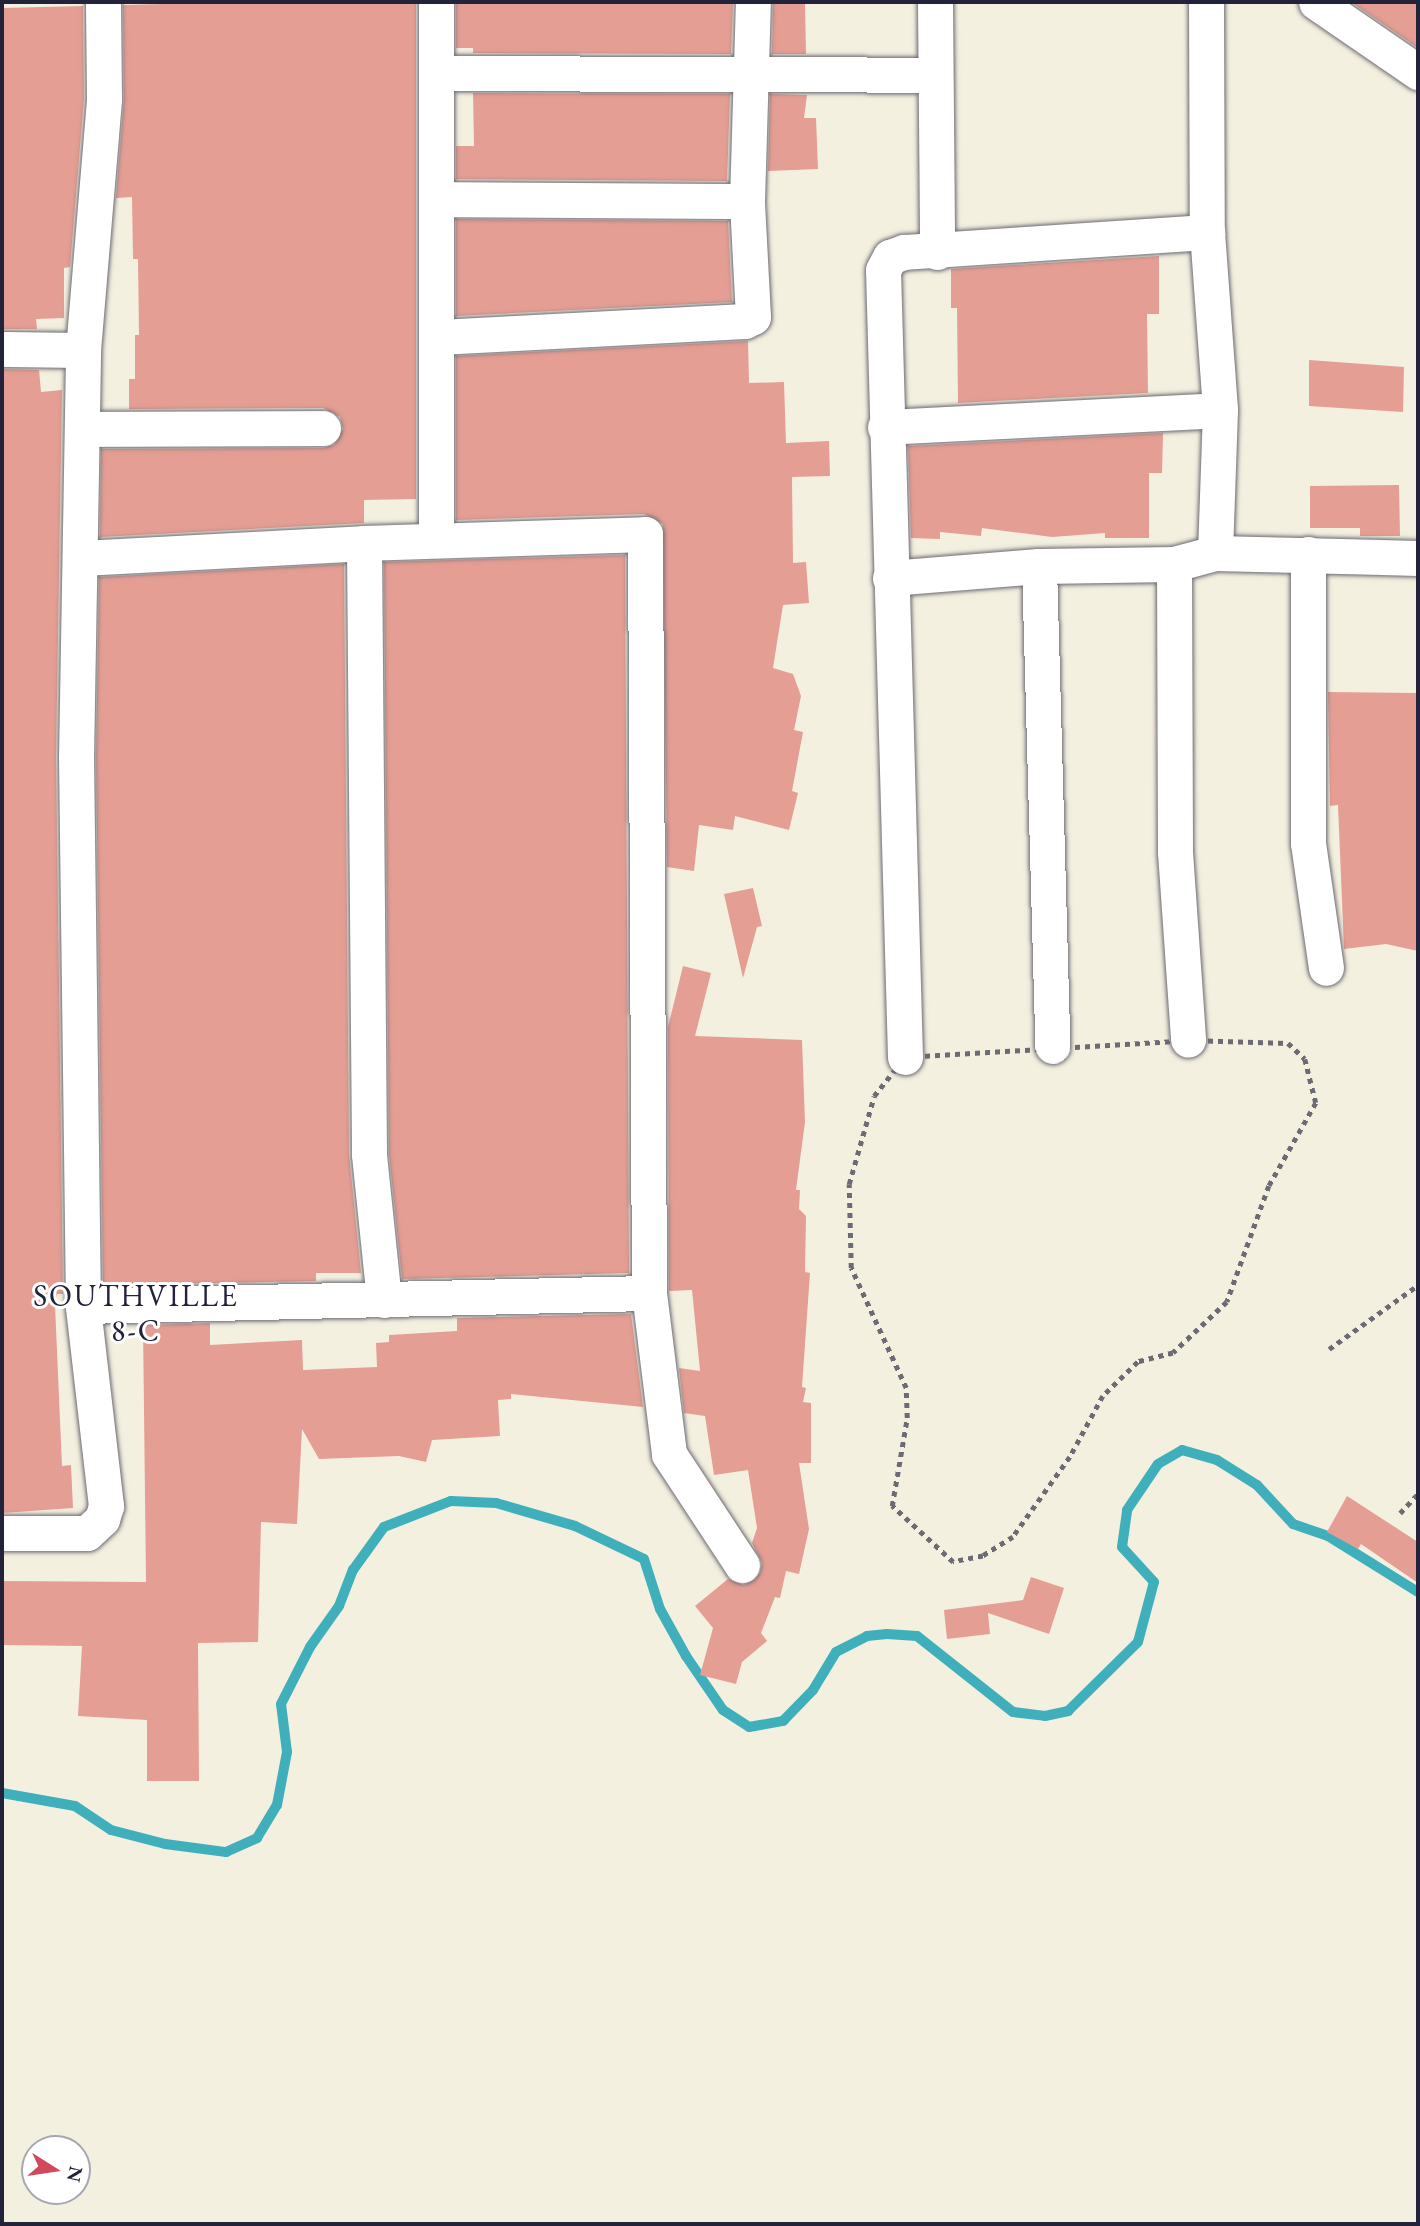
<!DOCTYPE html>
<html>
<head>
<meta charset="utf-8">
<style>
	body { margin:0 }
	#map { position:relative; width:1420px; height:2226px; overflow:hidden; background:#f4f0df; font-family:"EB Garamond",serif }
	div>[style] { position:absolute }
	.stream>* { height:10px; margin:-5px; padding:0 5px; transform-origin:5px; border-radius:5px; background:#40afbc }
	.building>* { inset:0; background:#e59e94 }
	.path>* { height:4.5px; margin-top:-2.25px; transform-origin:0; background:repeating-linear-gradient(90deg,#6c6a74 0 5px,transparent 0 10px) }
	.roads { filter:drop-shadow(0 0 2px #6c6a74) drop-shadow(0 0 2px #6c6a74) }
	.minor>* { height:35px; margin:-17.5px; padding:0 17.5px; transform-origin:17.5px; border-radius:17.5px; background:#fff }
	span { translate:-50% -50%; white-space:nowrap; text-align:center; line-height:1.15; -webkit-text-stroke:6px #fff; paint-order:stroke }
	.neighbourhood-label { font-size:30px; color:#22223b; letter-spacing:2px }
	.frame { position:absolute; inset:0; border:4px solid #22223b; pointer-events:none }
	.north { position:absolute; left:21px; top:2135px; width:70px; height:70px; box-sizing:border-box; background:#fff; border:2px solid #a7a7b1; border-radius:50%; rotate:102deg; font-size:19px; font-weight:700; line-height:28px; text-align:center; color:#22223b }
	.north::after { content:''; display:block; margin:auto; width:24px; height:32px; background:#d1495b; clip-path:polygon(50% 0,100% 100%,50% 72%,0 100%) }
</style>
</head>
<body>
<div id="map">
	<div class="stream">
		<div style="left:2px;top:1793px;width:74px;rotate:10.1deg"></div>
		<div style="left:75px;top:1806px;width:43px;rotate:33.7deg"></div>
		<div style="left:111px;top:1830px;width:56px;rotate:14.5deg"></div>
		<div style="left:165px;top:1844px;width:62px;rotate:7.5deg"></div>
		<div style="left:226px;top:1852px;width:34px;rotate:-24deg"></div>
		<div style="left:257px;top:1838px;width:39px;rotate:-59deg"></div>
		<div style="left:277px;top:1805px;width:54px;rotate:-79.3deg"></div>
		<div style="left:287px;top:1752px;width:48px;rotate:-97.1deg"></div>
		<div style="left:281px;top:1704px;width:64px;rotate:-63deg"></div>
		<div style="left:310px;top:1647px;width:50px;rotate:-54.7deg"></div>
		<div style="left:339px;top:1606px;width:39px;rotate:-69deg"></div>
		<div style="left:353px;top:1570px;width:53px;rotate:-54.2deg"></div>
		<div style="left:384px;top:1527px;width:72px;rotate:-21.2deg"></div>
		<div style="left:451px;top:1501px;width:45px;rotate:2.5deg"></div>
		<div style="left:496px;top:1503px;width:82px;rotate:16.2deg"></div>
		<div style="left:575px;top:1526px;width:76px;rotate:25.6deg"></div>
		<div style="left:644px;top:1559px;width:52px;rotate:72.3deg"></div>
		<div style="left:660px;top:1609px;width:54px;rotate:61deg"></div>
		<div style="left:686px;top:1656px;width:65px;rotate:55.6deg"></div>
		<div style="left:723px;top:1710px;width:31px;rotate:33deg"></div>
		<div style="left:749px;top:1727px;width:35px;rotate:-10deg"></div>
		<div style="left:783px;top:1721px;width:43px;rotate:-45.9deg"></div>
		<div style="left:813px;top:1690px;width:44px;rotate:-58.8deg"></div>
		<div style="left:836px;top:1652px;width:35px;rotate:-27deg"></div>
		<div style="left:867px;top:1636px;width:20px;rotate:-6deg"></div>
		<div style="left:887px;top:1634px;width:30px;rotate:4deg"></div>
		<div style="left:917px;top:1636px;width:122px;rotate:38.4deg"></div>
		<div style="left:1013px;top:1712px;width:32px;rotate:7deg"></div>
		<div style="left:1045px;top:1716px;width:24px;rotate:-12deg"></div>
		<div style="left:1068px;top:1711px;width:98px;rotate:-44.6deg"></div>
		<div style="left:1138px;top:1642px;width:62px;rotate:-75.1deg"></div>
		<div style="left:1154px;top:1582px;width:47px;rotate:-132.4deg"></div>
		<div style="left:1122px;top:1547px;width:37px;rotate:-82deg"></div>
		<div style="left:1127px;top:1510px;width:55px;rotate:-56deg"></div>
		<div style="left:1158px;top:1464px;width:28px;rotate:-30deg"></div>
		<div style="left:1182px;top:1450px;width:36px;rotate:16deg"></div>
		<div style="left:1217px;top:1460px;width:47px;rotate:32deg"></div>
		<div style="left:1257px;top:1485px;width:53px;rotate:47.3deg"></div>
		<div style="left:1293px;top:1524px;width:37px;rotate:19deg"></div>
		<div style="left:1328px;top:1536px;width:106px;rotate:31.9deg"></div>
	</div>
	<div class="building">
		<div style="clip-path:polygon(239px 2px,416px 2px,416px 499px,364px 500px,364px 523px,100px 537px,101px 449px,323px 448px,334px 445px,343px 429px,340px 417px,323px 408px,129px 409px,129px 379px,135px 379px,135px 335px,139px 335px,138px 259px,133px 259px,132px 197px,116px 198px,124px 99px,123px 5px)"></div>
		<div style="clip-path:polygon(456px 2px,733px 2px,731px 54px,473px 53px,473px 48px,456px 48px)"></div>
		<div style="clip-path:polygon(773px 2px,805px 2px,806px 54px,772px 54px)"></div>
		<div style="clip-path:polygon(1351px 2px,1418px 2px,1418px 48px)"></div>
		<div style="clip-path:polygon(83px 6px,84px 98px,70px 267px,64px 268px,64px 318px,36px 319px,37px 329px,2px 329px,2px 8px)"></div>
		<div style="clip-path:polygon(473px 93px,730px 94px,727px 181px,456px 179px,456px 146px,474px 146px)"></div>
		<div style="clip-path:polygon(770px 94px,807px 95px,804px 118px,816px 118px,818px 169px,768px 171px)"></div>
		<div style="clip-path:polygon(456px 219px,728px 221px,732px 302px,456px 316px)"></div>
		<div style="clip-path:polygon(1159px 256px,1159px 314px,1147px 314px,1148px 393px,958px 403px,957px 308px,951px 308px,951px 269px)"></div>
		<div style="clip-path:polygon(748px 341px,749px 383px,784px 382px,786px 443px,829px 441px,830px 476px,792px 477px,793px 563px,806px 562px,809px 603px,783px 605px,773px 668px,793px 674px,801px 696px,794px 730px,803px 732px,792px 791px,798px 793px,789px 830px,735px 816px,733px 830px,699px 825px,694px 871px,667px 867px,663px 524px,644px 514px,456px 520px,456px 356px)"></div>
		<div style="clip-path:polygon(1309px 360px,1404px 367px,1403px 412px,1309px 406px)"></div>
		<div style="clip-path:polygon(2px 369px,39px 370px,41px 392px,62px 390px,56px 758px,63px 1294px,57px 1294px,55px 1305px,62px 1466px,71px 1465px,73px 1508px,2px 1513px)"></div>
		<div style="clip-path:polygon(1163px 433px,1162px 473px,1149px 473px,1149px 538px,1105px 538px,1105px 533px,1052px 537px,982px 528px,981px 536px,940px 532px,940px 539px,911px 538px,908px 446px)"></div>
		<div style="clip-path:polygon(1399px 485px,1400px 536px,1360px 536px,1360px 528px,1310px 528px,1310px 486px)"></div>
		<div style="clip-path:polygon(625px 555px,629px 1273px,402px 1279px,389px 1153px,384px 562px)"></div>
		<div style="clip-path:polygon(344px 564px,349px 1154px,361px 1273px,316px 1273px,316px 1281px,103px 1285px,96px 758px,99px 577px)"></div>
		<div style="clip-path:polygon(1328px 692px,1418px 693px,1418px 951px,1386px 944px,1344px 949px,1338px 805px,1330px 806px)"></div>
		<div style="clip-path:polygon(753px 888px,762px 926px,757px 927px,743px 978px,724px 894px)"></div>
		<div style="clip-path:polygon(683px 966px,711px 973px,695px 1036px,802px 1040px,805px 1122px,796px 1190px,800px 1190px,799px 1209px,806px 1216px,805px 1272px,810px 1273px,802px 1387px,806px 1388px,803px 1402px,811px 1403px,811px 1463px,799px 1463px,809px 1529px,799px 1574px,786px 1571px,780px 1598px,775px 1597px,761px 1633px,767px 1641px,742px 1662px,736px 1684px,700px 1675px,713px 1628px,695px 1606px,728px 1579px,744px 1585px,760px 1573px,762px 1563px,752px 1543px,757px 1528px,748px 1470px,714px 1475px,705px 1416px,684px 1413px,679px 1368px,700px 1371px,692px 1290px,669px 1291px,668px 1027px)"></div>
		<div style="clip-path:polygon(631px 1314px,643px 1407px,511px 1394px,511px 1399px,498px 1400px,500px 1436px,432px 1440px,426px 1462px,399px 1456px,319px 1459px,302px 1429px,297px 1524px,261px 1522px,258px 1642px,198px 1643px,199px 1781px,147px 1781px,147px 1720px,78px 1716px,82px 1646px,2px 1645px,2px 1581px,146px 1582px,143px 1325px,210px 1323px,210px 1345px,302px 1340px,303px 1370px,377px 1367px,376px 1343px,389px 1342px,389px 1335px,457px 1331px,457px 1318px)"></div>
		<div style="clip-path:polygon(1347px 1496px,1418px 1542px,1418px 1583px,1361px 1544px,1358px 1549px,1327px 1532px)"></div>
		<div style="clip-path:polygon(1031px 1577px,1064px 1588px,1049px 1634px,988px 1613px,990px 1634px,947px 1639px,944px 1610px,1023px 1600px)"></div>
	</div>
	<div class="path">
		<div style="left:1188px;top:1040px;width:100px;rotate:1.7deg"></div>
		<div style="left:1288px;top:1043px;width:23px;rotate:43deg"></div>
		<div style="left:1305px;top:1059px;width:45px;rotate:76deg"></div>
		<div style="left:1316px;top:1103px;width:95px;rotate:119.5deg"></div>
		<div style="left:1269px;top:1186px;width:123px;rotate:109.9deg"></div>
		<div style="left:1227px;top:1302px;width:74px;rotate:136.6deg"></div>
		<div style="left:1173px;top:1353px;width:36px;rotate:166deg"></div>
		<div style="left:1138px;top:1362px;width:49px;rotate:135.8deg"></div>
		<div style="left:1103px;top:1396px;width:69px;rotate:118.4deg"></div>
		<div style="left:1070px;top:1457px;width:98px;rotate:125.5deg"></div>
		<div style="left:1013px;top:1537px;width:36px;rotate:148deg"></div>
		<div style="left:983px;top:1556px;width:31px;rotate:169deg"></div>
		<div style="left:953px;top:1562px;width:83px;rotate:-137.4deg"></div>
		<div style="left:892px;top:1506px;width:89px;rotate:-80.3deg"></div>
		<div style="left:907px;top:1418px;width:30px;rotate:-92deg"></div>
		<div style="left:906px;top:1388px;width:132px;rotate:-114.6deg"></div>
		<div style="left:851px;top:1268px;width:84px;rotate:-91.4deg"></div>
		<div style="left:849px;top:1184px;width:91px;rotate:-74.1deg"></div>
		<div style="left:874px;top:1096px;width:50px;rotate:-51.5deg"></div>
		<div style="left:905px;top:1057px;width:284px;rotate:-3.4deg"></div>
		<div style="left:1329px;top:1349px;width:110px;rotate:-35.7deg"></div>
		<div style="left:1400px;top:1513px;width:26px;rotate:-47deg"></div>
	</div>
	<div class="roads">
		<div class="minor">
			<div style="left:436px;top:2px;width:537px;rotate:90deg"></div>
			<div style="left:935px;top:2px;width:250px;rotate:89.5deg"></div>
			<div style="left:1206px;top:2px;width:230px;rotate:89.8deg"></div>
			<div style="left:1207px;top:232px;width:178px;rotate:85.8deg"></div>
			<div style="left:1220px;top:410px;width:143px;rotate:92deg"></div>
			<div style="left:1316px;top:2px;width:124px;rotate:34.5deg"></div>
			<div style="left:436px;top:73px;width:498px;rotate:0.2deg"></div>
			<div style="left:437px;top:199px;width:310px;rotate:0.4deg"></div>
			<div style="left:439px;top:337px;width:306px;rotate:-3deg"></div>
			<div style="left:745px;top:321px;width:9px;rotate:-27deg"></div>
			<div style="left:753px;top:317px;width:116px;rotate:-93deg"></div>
			<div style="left:747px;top:201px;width:199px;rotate:-88.3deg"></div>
			<div style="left:2px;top:349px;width:81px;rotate:0.7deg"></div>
			<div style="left:885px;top:427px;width:335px;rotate:-2.9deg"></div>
			<div style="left:84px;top:429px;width:239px;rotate:-0.2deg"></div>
			<div style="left:1308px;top:554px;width:289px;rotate:90deg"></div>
			<div style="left:1308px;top:843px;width:126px;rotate:81.8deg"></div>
			<div style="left:80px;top:558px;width:284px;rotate:-3deg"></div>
			<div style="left:1174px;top:564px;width:288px;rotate:89.8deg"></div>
			<div style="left:1175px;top:852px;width:188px;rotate:86deg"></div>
			<div style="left:1039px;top:566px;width:480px;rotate:88.4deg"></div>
			<div style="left:890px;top:578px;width:149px;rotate:-4.6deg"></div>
			<div style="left:1039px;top:566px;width:135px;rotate:-0.8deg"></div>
			<div style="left:1174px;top:564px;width:42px;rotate:-15deg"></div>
			<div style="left:1215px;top:553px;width:203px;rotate:1.4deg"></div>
			<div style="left:905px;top:1057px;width:787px;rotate:-91.6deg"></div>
			<div style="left:883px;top:270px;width:15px;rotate:-62deg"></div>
			<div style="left:890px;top:257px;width:15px;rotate:-20deg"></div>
			<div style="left:904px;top:252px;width:304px;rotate:-3.8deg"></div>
			<div style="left:384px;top:1300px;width:147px;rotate:-95.9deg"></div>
			<div style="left:369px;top:1154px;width:611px;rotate:-90.47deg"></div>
			<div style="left:364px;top:543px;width:281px;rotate:-1.8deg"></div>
			<div style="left:645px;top:534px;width:759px;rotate:89.7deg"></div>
			<div style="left:649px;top:1293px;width:162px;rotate:82.9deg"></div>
			<div style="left:669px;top:1454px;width:133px;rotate:56.7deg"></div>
			<div style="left:83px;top:1306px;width:566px;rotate:-1.32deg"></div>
			<div style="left:2px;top:1533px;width:85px"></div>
			<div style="left:87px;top:1533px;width:21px;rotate:-43deg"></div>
			<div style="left:102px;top:1519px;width:14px;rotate:-73deg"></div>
			<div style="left:106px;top:1506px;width:201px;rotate:-96.6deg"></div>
			<div style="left:83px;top:1306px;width:548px;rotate:-90.73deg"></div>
			<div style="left:76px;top:758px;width:408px;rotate:-89deg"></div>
			<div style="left:83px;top:350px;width:252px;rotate:-85.2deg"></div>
			<div style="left:104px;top:99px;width:97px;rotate:-90.6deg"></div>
		</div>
	</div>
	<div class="neighbourhood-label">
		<span style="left:136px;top:1313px">SOUTHVILLE<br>8-C</span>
	</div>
	<div class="frame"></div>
	<div class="north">N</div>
</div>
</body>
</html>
